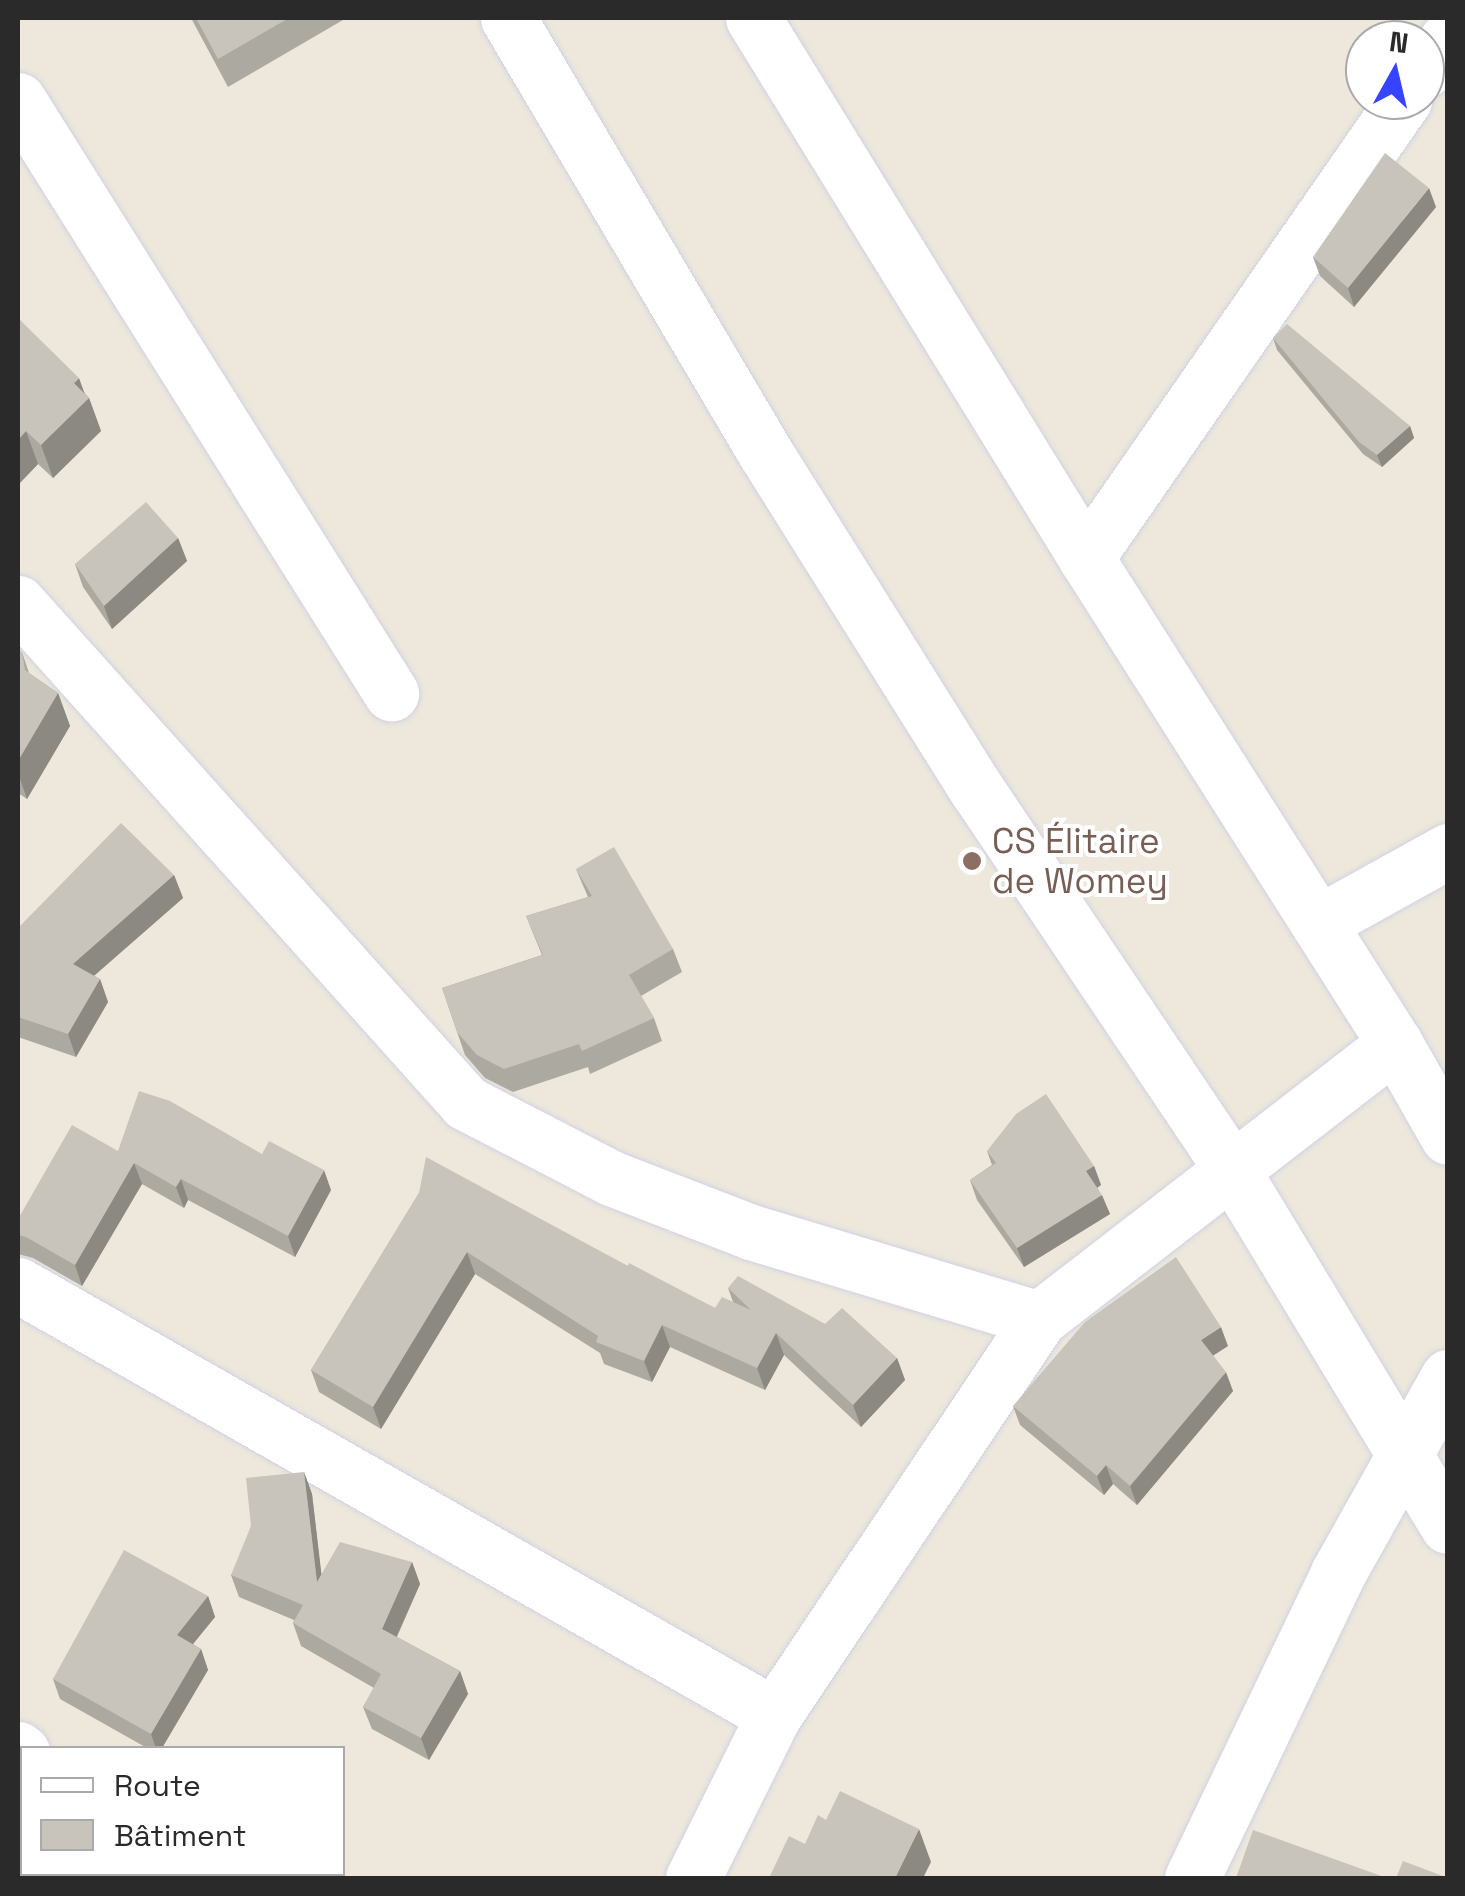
<!DOCTYPE html>
<html>
<head>
<meta charset="utf-8">
<style>
	body { margin:0 }
	#map { position:relative; width:1465px; height:1896px; overflow:hidden; background:#ede8db; font-family:"Space Grotesk",sans-serif }
	div>[style] { position:absolute }
	.roads { filter:drop-shadow(0 0 2px #d0d1e4) drop-shadow(0 0 2px #d0d1e4) }
	.street>* { height:55px; margin:-27.5px; padding:0 27.5px; transform-origin:27.5px; border-radius:27.5px; background:#fff }
	.secondary>* { height:55px; margin:-27.5px; padding:0 27.5px; transform-origin:27.5px; border-radius:27.5px; background:#fff }
	.wall>* { inset:0; background:#aca9a1 }
	.shaded-wall>* { inset:0; background:#8c8983 }
	.building>* { inset:0; background:#c8c4bb }
	.dots>* { width:28px; height:28px; translate:-50% -50%; box-sizing:border-box; border:5px solid #fff; border-radius:50% }
	span { translate:-50% -50%; white-space:nowrap; text-align:center; line-height:1.15; -webkit-text-stroke:8px #fff; paint-order:stroke }
	.education-label { font-size:35px; color:#785e54 }
	.left { translate:0 -50%; text-align:left }
	.frame { position:absolute; inset:0; border:20px solid #2a2a2a; pointer-events:none }
	.legend { position:absolute; left:20px; top:1746px; width:325px; height:130px; box-sizing:border-box; background:#fff; border:2px solid #aaa; margin:0; padding:12px 18px; list-style:none; font-size:30px; color:#2a2a2a }
	.legend li { display:flex; align-items:center; gap:20px; height:50px }
	.legend b { width:50px; border:2px solid #aaa }
	.north { position:absolute; left:1345px; top:20px; width:100px; height:100px; box-sizing:border-box; background:#fff; border:2px solid #aaa; border-radius:50%; rotate:8deg; font-size:28px; font-weight:700; line-height:40px; text-align:center; color:#2a2a2a }
	.north::after { content:''; display:block; margin:auto; width:35px; height:45px; background:#3643ff; clip-path:polygon(50% 0,100% 100%,50% 72%,0 100%) }
</style>
</head>
<body>
<div id="map">
	<div class="roads">
		<div class="street">
			<div style="left:1425px;top:70px;width:39px;rotate:-54deg"></div>
			<div style="left:18px;top:100px;width:701px;rotate:57.83deg"></div>
			<div style="left:1086px;top:558px;width:558px;rotate:-55.23deg"></div>
			<div style="left:18px;top:603px;width:671px;rotate:48.14deg"></div>
			<div style="left:466px;top:1103px;width:163px;rotate:27.3deg"></div>
			<div style="left:611px;top:1178px;width:150px;rotate:21.1deg"></div>
			<div style="left:751px;top:1232px;width:301px;rotate:16.8deg"></div>
			<div style="left:1318px;top:923px;width:149px;rotate:-29deg"></div>
			<div style="left:18px;top:1285px;width:870px;rotate:29.63deg"></div>
			<div style="left:18px;top:1749px;width:5px;rotate:37deg"></div>
			<div style="left:236px;top:1874px;width:10px;rotate:24deg"></div>
			<div style="left:693px;top:1878px;width:182px;rotate:-63.6deg"></div>
			<div style="left:774px;top:1715px;width:476px;rotate:-56.2deg"></div>
			<div style="left:1039px;top:1319px;width:450px;rotate:-37.7deg"></div>
			<div style="left:1192px;top:1878px;width:338px;rotate:-64.4deg"></div>
			<div style="left:1338px;top:1573px;width:225px;rotate:-60.7deg"></div>
		</div>
		<div class="secondary">
			<div style="left:508px;top:18px;width:507px;rotate:59.39deg"></div>
			<div style="left:766px;top:454px;width:397px;rotate:57.9deg"></div>
			<div style="left:977px;top:790px;width:458px;rotate:56.1deg"></div>
			<div style="left:1232px;top:1170px;width:416px;rotate:58.8deg"></div>
			<div style="left:753px;top:18px;width:634px;rotate:58.34deg"></div>
			<div style="left:1086px;top:558px;width:576px;rotate:57.55deg"></div>
			<div style="left:1395px;top:1044px;width:107px;rotate:60.3deg"></div>
		</div>
	</div>
	<div class="wall">
		<div style="clip-path:polygon(191px 18px,342px 18px,343px 20px,228px 87px)"></div>
		<div style="clip-path:polygon(1436px 207px,1354px 307px,1320px 276px,1313px 257px)"></div>
		<div style="clip-path:polygon(18px 318px,89px 398px,101px 431px,53px 478px,38px 464px,18px 485px)"></div>
		<div style="clip-path:polygon(1273px 338px,1410px 426px,1414px 438px,1382px 467px,1363px 454px,1277px 350px)"></div>
		<div style="clip-path:polygon(178px 538px,187px 561px,112px 629px,83px 587px,75px 564px)"></div>
		<div style="clip-path:polygon(18px 651px,22px 652px,29px 673px,58px 693px,70px 726px,27px 799px,18px 793px)"></div>
		<div style="clip-path:polygon(576px 869px,673px 949px,682px 972px,641px 996px,654px 1018px,662px 1041px,590px 1074px,588px 1067px,513px 1092px,485px 1078px,465px 1055px,442px 988px,542px 955px,526px 916px,588px 897px)"></div>
		<div style="clip-path:polygon(174px 875px,183px 898px,94px 976px,100px 979px,108px 1002px,76px 1057px,18px 1037px,18px 928px)"></div>
		<div style="clip-path:polygon(118px 1151px,262px 1154px,331px 1190px,295px 1257px,188px 1200px,184px 1208px,142px 1184px,82px 1286px,33px 1258px,18px 1254px,18px 1219px)"></div>
		<div style="clip-path:polygon(987px 1151px,1094px 1166px,1101px 1185px,1097px 1187px,1110px 1214px,1024px 1267px,977px 1200px,970px 1180px,992px 1165px)"></div>
		<div style="clip-path:polygon(419px 1193px,628px 1266px,715px 1308px,733px 1302px,728px 1288px,825px 1324px,897px 1358px,905px 1380px,861px 1427px,784px 1355px,765px 1390px,670px 1347px,652px 1382px,604px 1364px,600px 1353px,475px 1274px,381px 1429px,319px 1392px,311px 1370px)"></div>
		<div style="clip-path:polygon(1228px 1346px,1213px 1355px,1233px 1391px,1137px 1505px,1113px 1484px,1104px 1495px,1020px 1425px,1013px 1406px)"></div>
		<div style="clip-path:polygon(304px 1472px,312px 1494px,321px 1574px,412px 1562px,420px 1584px,397px 1637px,460px 1671px,468px 1694px,429px 1760px,372px 1729px,363px 1707px,374px 1688px,301px 1646px,293px 1623px,294px 1620px,239px 1597px,231px 1575px)"></div>
		<div style="clip-path:polygon(208px 1596px,215px 1617px,193px 1644px,201px 1649px,208px 1670px,162px 1748px,147px 1748px,60px 1699px,53px 1679px)"></div>
	</div>
	<div class="shaded-wall">
		<div style="clip-path:polygon(1429px 188px,1436px 207px,1354px 307px,1348px 288px)"></div>
		<div style="clip-path:polygon(79px 378px,87px 400px,89px 398px,101px 431px,53px 478px,41px 445px,74px 383px)"></div>
		<div style="clip-path:polygon(1410px 426px,1414px 438px,1382px 467px,1377px 455px)"></div>
		<div style="clip-path:polygon(26px 431px,38px 464px,18px 485px,18px 440px)"></div>
		<div style="clip-path:polygon(178px 538px,187px 561px,112px 629px,104px 606px)"></div>
		<div style="clip-path:polygon(58px 693px,70px 726px,27px 799px,18px 773px,18px 761px)"></div>
		<div style="clip-path:polygon(174px 875px,183px 898px,81px 987px,73px 964px)"></div>
		<div style="clip-path:polygon(100px 979px,108px 1002px,76px 1057px,68px 1034px)"></div>
		<div style="clip-path:polygon(134px 1163px,142px 1184px,82px 1286px,75px 1265px)"></div>
		<div style="clip-path:polygon(1094px 1166px,1101px 1185px,1093px 1191px,1086px 1171px)"></div>
		<div style="clip-path:polygon(324px 1170px,331px 1190px,295px 1257px,288px 1236px)"></div>
		<div style="clip-path:polygon(181px 1179px,188px 1200px,184px 1208px,176px 1187px)"></div>
		<div style="clip-path:polygon(1102px 1195px,1110px 1214px,1024px 1267px,1017px 1248px)"></div>
		<div style="clip-path:polygon(467px 1252px,475px 1274px,381px 1429px,373px 1407px)"></div>
		<div style="clip-path:polygon(662px 1325px,670px 1347px,652px 1382px,644px 1361px)"></div>
		<div style="clip-path:polygon(1221px 1327px,1228px 1346px,1208px 1359px,1201px 1340px)"></div>
		<div style="clip-path:polygon(776px 1333px,784px 1355px,765px 1390px,757px 1368px)"></div>
		<div style="clip-path:polygon(897px 1358px,905px 1380px,861px 1427px,853px 1405px)"></div>
		<div style="clip-path:polygon(1226px 1372px,1233px 1391px,1137px 1505px,1130px 1486px)"></div>
		<div style="clip-path:polygon(1106px 1465px,1113px 1484px,1104px 1495px,1097px 1476px)"></div>
		<div style="clip-path:polygon(304px 1472px,312px 1494px,325px 1604px,317px 1582px)"></div>
		<div style="clip-path:polygon(412px 1562px,420px 1584px,390px 1651px,382px 1629px)"></div>
		<div style="clip-path:polygon(208px 1596px,215px 1617px,184px 1655px,177px 1635px)"></div>
		<div style="clip-path:polygon(201px 1649px,208px 1670px,162px 1748px,156px 1748px,151px 1734px)"></div>
		<div style="clip-path:polygon(460px 1671px,468px 1694px,429px 1760px,421px 1738px)"></div>
		<div style="clip-path:polygon(919px 1829px,931px 1862px,923px 1878px,895px 1878px)"></div>
	</div>
	<div class="building">
		<div style="clip-path:polygon(196px 18px,289px 18px,218px 59px)"></div>
		<div style="clip-path:polygon(1385px 153px,1429px 188px,1348px 288px,1313px 257px)"></div>
		<div style="clip-path:polygon(18px 318px,79px 378px,74px 383px,89px 398px,41px 445px,26px 431px,18px 440px)"></div>
		<div style="clip-path:polygon(1287px 324px,1410px 426px,1377px 455px,1359px 442px,1273px 338px)"></div>
		<div style="clip-path:polygon(146px 502px,178px 538px,104px 606px,75px 564px)"></div>
		<div style="clip-path:polygon(18px 651px,22px 652px,25px 670px,58px 693px,18px 761px)"></div>
		<div style="clip-path:polygon(121px 823px,174px 875px,73px 964px,100px 979px,68px 1034px,18px 1017px,18px 928px)"></div>
		<div style="clip-path:polygon(614px 847px,673px 949px,629px 975px,654px 1018px,582px 1051px,579px 1044px,504px 1069px,477px 1055px,457px 1032px,442px 988px,543px 955px,526px 916px,592px 896px,576px 869px)"></div>
		<div style="clip-path:polygon(139px 1091px,170px 1101px,262px 1154px,269px 1141px,324px 1170px,288px 1236px,181px 1179px,176px 1187px,134px 1163px,75px 1265px,26px 1237px,18px 1235px,18px 1219px,72px 1125px,118px 1151px)"></div>
		<div style="clip-path:polygon(1046px 1094px,1094px 1166px,1086px 1171px,1102px 1195px,1017px 1248px,970px 1180px,996px 1163px,987px 1151px,1016px 1114px)"></div>
		<div style="clip-path:polygon(426px 1157px,628px 1266px,629px 1263px,715px 1308px,722px 1297px,751px 1310px,728px 1288px,738px 1276px,825px 1324px,842px 1308px,897px 1358px,853px 1405px,776px 1333px,757px 1368px,662px 1325px,644px 1361px,596px 1342px,598px 1336px,467px 1252px,373px 1407px,311px 1370px,419px 1193px)"></div>
		<div style="clip-path:polygon(1176px 1257px,1221px 1327px,1201px 1340px,1226px 1372px,1130px 1486px,1106px 1465px,1097px 1476px,1013px 1406px,1085px 1322px)"></div>
		<div style="clip-path:polygon(304px 1472px,317px 1582px,340px 1542px,412px 1562px,382px 1629px,460px 1671px,421px 1738px,363px 1707px,381px 1674px,293px 1623px,303px 1605px,231px 1575px,251px 1526px,246px 1478px)"></div>
		<div style="clip-path:polygon(124px 1550px,208px 1596px,177px 1635px,201px 1649px,151px 1734px,53px 1679px)"></div>
		<div style="clip-path:polygon(840px 1791px,919px 1829px,895px 1878px,769px 1878px,789px 1836px,805px 1844px,818px 1815px,826px 1820px)"></div>
		<div style="clip-path:polygon(1253px 1830px,1387px 1878px,1236px 1878px)"></div>
		<div style="clip-path:polygon(1403px 1861px,1448px 1878px,1396px 1878px)"></div>
	</div>
	<div class="dots">
		<div style="left:972px;top:861px;background:#8d6e63"></div>
	</div>
	<div class="education-label">
		<span class="left" style="left:992px;top:861px">CS Élitaire<br>de Womey</span>
	</div>
	<div class="frame"></div>
	<ul class="legend">
	<li><b style="height:12px;background:#fff"></b>Route</li>
	<li><b style="height:28px;background:#c8c4bb"></b>Bâtiment</li>
	</ul>
	<div class="north">N</div>
</div>
</body>
</html>
